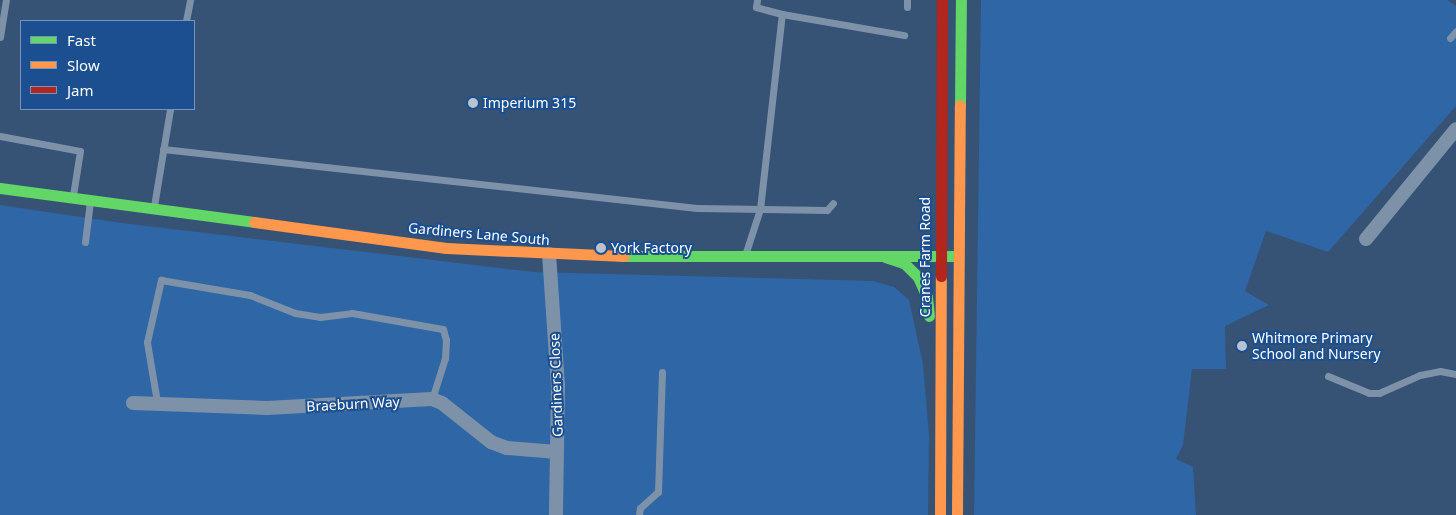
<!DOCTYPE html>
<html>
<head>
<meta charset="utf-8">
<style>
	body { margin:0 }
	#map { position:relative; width:1456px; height:515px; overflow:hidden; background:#365274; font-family:"Noto Sans",sans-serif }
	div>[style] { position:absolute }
	.green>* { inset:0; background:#2f66a5 }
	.lane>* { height:7px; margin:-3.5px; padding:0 3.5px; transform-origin:3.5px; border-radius:3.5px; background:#7d92a8 }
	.street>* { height:14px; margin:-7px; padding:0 7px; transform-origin:7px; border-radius:7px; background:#7d92a8 }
	.fast>* { height:11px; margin:-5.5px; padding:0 5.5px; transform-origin:5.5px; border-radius:5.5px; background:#63d668 }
	.slow>* { height:11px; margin:-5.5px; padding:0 5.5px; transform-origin:5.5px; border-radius:5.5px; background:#ff974d }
	.jam>* { height:11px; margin:-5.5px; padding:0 5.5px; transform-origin:5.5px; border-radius:5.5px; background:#b3261e }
	.dots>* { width:14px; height:14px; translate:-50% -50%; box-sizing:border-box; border:2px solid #1b4f8f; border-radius:50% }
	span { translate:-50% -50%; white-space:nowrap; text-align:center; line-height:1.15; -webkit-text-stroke:4px #1b4f8f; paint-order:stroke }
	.poi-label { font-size:14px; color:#fff }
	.left { translate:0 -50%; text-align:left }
	.street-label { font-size:14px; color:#fff }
	.legend { position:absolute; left:20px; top:20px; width:175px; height:90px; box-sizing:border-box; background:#1b4f8f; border:1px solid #7695bc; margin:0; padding:6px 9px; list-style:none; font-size:15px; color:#fff }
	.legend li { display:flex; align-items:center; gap:10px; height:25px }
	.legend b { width:25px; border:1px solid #7695bc }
</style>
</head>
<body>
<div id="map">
	<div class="green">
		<div style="clip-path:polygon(981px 0,1447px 0,1456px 6px,1456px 106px,1328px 252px,1266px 231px,1245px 291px,1269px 305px,1225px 326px,1226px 369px,1192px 369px,1183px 445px,1176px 459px,1193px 467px,1196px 515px,974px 515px)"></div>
		<div style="clip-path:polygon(0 205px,122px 223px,534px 272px,873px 281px,894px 287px,909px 300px,923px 364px,929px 436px,928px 515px,0 515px)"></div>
	</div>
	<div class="lane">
		<div style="left:907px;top:0;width:7px;rotate:90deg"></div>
		<div style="left:782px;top:14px;width:124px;rotate:9.8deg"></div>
		<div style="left:186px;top:21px;width:21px;rotate:-79deg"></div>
		<div style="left:0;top:37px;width:37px;rotate:-81deg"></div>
		<div style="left:1450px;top:38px;width:9px;rotate:-49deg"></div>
		<div style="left:0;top:136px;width:81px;rotate:10.6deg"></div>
		<div style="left:80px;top:151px;width:45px;rotate:99deg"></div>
		<div style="left:163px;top:149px;width:537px;rotate:6.3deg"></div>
		<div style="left:697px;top:208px;width:130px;rotate:0.9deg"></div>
		<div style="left:827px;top:210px;width:9px;rotate:-49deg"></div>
		<div style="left:154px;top:206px;width:98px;rotate:-80.6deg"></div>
		<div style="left:85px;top:242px;width:39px;rotate:-83deg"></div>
		<div style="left:745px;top:255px;width:48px;rotate:-71.9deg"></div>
		<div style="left:760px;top:209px;width:196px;rotate:-83.6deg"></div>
		<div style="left:782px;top:14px;width:27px;rotate:-165deg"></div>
		<div style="left:756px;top:7px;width:7px;rotate:-82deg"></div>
		<div style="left:1328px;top:376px;width:44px;rotate:22.5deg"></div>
		<div style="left:1369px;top:393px;width:10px"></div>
		<div style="left:1379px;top:393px;width:45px;rotate:-23.7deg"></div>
		<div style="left:1420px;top:375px;width:20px;rotate:-11deg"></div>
		<div style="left:1440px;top:371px;width:16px;rotate:11deg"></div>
		<div style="left:157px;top:402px;width:61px;rotate:-99.5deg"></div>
		<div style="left:147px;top:342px;width:64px;rotate:-77.3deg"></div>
		<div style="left:161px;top:280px;width:90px;rotate:9.6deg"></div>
		<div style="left:250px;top:295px;width:48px;rotate:21.8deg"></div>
		<div style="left:295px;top:313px;width:25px;rotate:9deg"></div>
		<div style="left:320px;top:317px;width:32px;rotate:-7deg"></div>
		<div style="left:352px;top:313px;width:92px;rotate:10deg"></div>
		<div style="left:443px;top:329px;width:11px;rotate:75deg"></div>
		<div style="left:446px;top:340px;width:18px;rotate:93deg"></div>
		<div style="left:445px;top:358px;width:43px;rotate:107.6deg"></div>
		<div style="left:639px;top:515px;width:7px;rotate:-82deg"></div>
		<div style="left:640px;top:508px;width:24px;rotate:-42deg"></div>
		<div style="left:658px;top:492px;width:120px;rotate:-88.1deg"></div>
	</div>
	<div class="street">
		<div style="left:1366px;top:239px;width:142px;rotate:-50.7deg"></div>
		<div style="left:549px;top:254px;width:131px;rotate:86.1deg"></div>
		<div style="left:558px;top:385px;width:130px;rotate:90.9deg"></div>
		<div style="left:133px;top:403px;width:134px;rotate:2.1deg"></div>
		<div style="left:267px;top:408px;width:165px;rotate:-3.1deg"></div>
		<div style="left:432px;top:399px;width:11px;rotate:22deg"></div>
		<div style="left:442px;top:403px;width:63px;rotate:38.5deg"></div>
		<div style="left:491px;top:442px;width:17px;rotate:21deg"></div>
		<div style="left:507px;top:448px;width:50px;rotate:4.6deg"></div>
	</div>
	<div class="fast">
		<div style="left:960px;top:105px;width:105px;rotate:-89.5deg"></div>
		<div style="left:0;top:188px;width:256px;rotate:7.6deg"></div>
		<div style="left:624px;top:256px;width:332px"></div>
		<div style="left:885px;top:257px;width:20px;rotate:18deg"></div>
		<div style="left:904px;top:263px;width:20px;rotate:45deg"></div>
		<div style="left:918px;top:277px;width:22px;rotate:66deg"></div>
		<div style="left:927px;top:297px;width:19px;rotate:84deg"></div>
	</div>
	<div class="slow">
		<div style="left:254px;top:222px;width:194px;rotate:7.7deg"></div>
		<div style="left:446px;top:248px;width:178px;rotate:2.6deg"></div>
		<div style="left:940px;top:515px;width:239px;rotate:-89.8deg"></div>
		<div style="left:957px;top:515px;width:410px;rotate:-89.6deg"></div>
	</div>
	<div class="jam">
		<div style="left:941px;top:276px;width:276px;rotate:-89.8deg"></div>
	</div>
	<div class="dots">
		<div style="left:473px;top:103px;background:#b9c2ce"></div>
		<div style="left:601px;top:248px;background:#b9c2ce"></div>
		<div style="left:1242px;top:346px;background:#b9c2ce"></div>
	</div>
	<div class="poi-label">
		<span class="left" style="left:483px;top:103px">Imperium 315</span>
		<span class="left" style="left:611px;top:248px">York Factory</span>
		<span class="left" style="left:1252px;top:346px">Whitmore Primary<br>School and Nursery</span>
	</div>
	<div class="street-label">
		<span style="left:479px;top:234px;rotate:5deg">Gardiners Lane South</span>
		<span style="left:925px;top:257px;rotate:-90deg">Cranes Farm Road</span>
		<span style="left:556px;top:385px;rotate:-92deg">Gardiners Close</span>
		<span style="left:353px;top:404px;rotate:-3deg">Braeburn Way</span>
	</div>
	<ul class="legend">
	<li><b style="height:6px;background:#63d668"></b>Fast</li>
	<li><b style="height:6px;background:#ff974d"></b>Slow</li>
	<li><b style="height:6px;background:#b3261e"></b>Jam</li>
	</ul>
</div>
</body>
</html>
